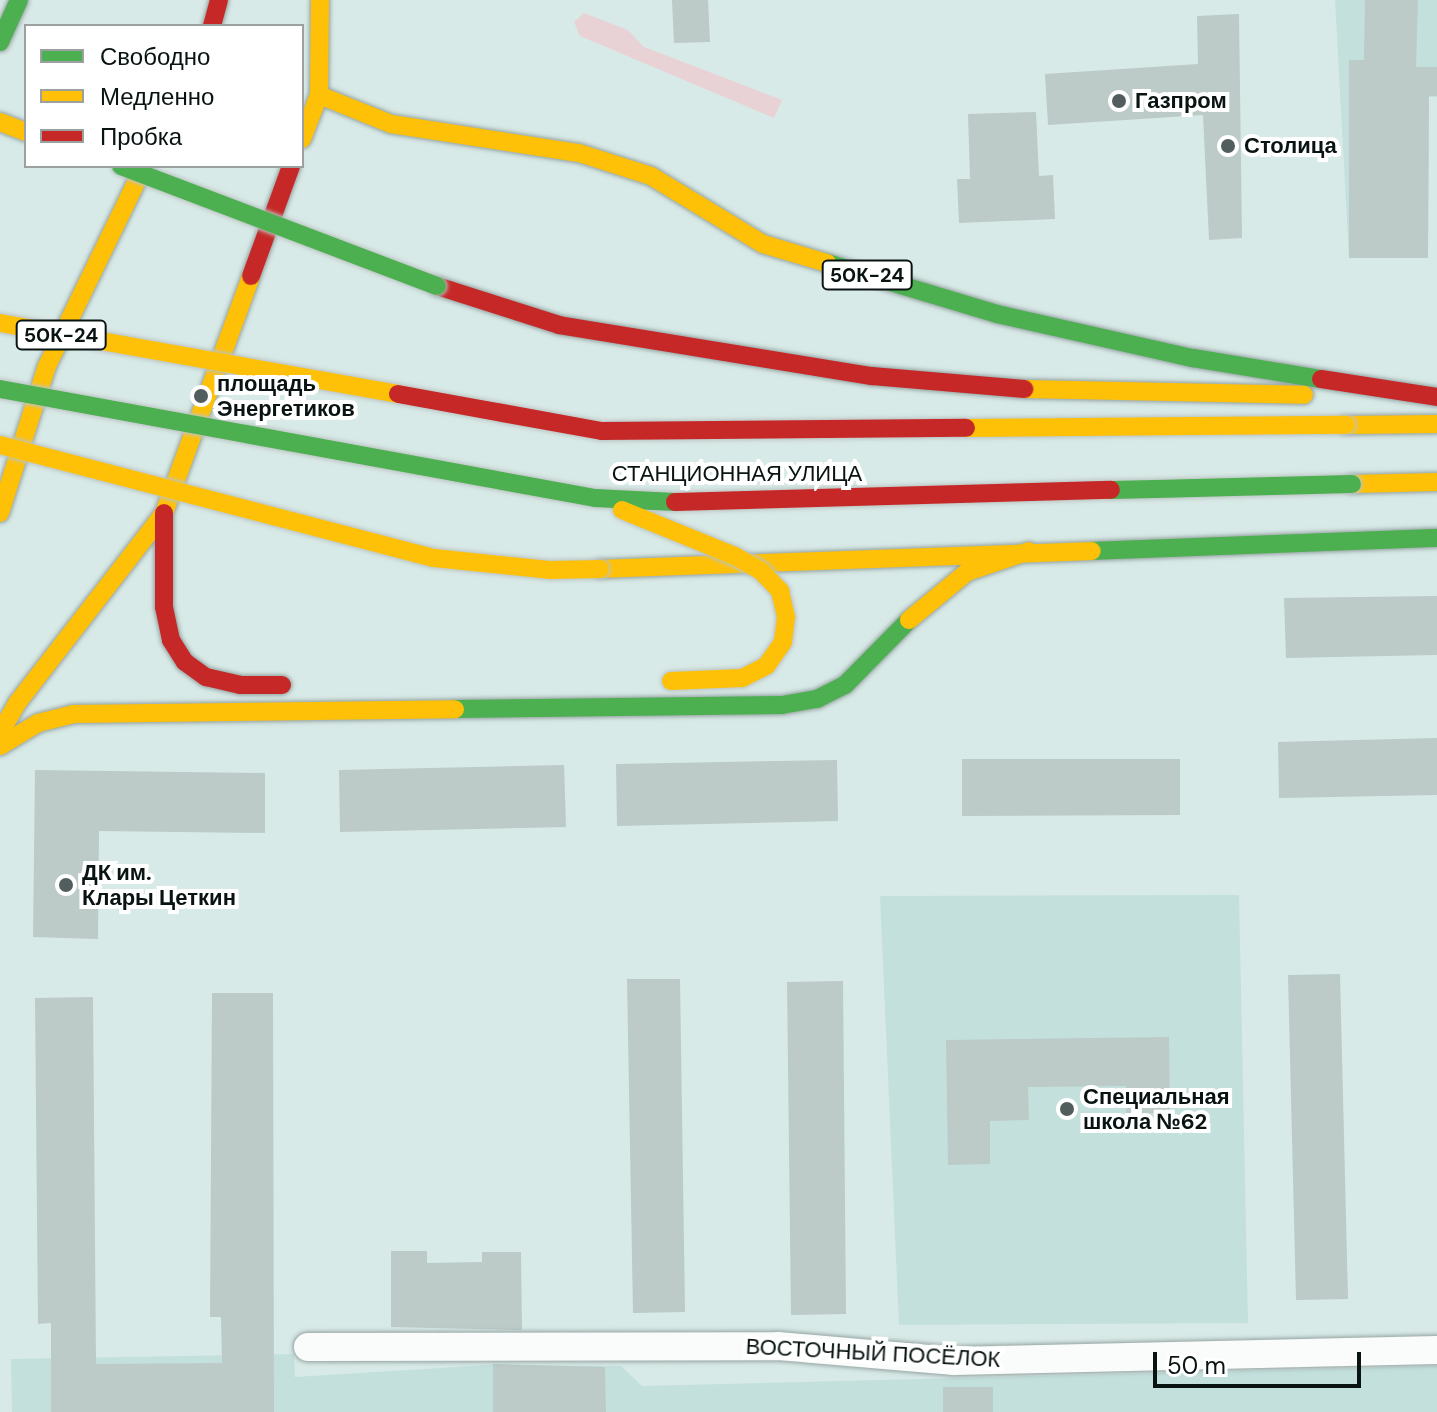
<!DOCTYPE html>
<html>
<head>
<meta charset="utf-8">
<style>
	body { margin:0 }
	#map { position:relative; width:1437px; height:1412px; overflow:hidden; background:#d8eae7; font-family:"DM Sans",sans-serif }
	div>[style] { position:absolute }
	.built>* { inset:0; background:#c3e0dd }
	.green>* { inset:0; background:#e8d2d5 }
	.building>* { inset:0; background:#bccac8 }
	.roads { filter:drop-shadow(0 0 2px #97a5a3) drop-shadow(0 0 2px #97a5a3) }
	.street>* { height:28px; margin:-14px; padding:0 14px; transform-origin:14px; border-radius:14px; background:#f9fcfb }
	.fast>* { height:18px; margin:-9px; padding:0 9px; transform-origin:9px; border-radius:9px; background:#4caf50 }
	.slow>* { height:18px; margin:-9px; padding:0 9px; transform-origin:9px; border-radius:9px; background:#ffc107 }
	.jam>* { height:18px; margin:-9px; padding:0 9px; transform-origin:9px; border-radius:9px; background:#c62828 }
	.bridges { filter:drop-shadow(0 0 2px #bbc4c2) drop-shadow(0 0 2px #bbc4c2) }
	.fast-bridge>* { height:18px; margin:-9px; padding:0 9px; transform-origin:9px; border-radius:9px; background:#4caf50 }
	.slow-bridge>* { height:18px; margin:-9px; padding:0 9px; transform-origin:9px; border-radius:9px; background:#ffc107 }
	.jam-bridge>* { height:18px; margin:-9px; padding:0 9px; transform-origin:9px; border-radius:9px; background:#c62828 }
	.dots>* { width:22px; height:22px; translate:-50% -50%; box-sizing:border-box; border:4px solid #fff; border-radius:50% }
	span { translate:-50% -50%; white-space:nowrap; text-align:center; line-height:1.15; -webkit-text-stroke:8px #fff; paint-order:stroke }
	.shield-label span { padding:2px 6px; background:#fff; border:2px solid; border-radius:6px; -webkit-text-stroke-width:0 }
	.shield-label { font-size:20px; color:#081312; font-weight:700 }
	.poi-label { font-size:22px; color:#081312; font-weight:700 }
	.left { translate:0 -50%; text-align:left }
	.street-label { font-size:22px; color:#081312 }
	.legend { position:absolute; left:24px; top:24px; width:280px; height:144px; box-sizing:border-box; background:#fff; border:2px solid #9ca1a0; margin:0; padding:10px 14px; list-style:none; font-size:24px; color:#081312 }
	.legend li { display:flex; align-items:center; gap:16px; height:40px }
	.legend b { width:40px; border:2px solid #9ca1a0 }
	.scale { position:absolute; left:1153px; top:1352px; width:208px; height:36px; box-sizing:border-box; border:4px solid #081312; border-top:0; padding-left:10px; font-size:24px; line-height:28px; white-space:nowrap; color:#081312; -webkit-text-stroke:6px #fff; paint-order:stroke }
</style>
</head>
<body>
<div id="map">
	<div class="built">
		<div style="clip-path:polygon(1335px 0,1437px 0,1437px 97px,1429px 97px,1428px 258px,1349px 258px)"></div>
		<div style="clip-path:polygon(1239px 895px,1248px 1323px,899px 1325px,880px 896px)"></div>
		<div style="clip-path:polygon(294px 1354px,295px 1377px,488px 1365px,621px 1366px,642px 1386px,1437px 1366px,1437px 1412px,12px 1412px,11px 1359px)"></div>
	</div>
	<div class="green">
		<div style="clip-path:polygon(584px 13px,628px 30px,644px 47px,782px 100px,774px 118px,580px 36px,574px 22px)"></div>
	</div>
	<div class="building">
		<div style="clip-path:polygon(672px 0,708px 0,710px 42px,674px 43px)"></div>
		<div style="clip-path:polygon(1365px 0,1418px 0,1416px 67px,1437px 67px,1437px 96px,1429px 96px,1428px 258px,1349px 258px,1349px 60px,1364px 60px)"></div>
		<div style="clip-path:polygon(1239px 14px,1242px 238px,1209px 240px,1203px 115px,1048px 125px,1045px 74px,1198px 64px,1197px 16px)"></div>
		<div style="clip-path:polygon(1036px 112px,1039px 176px,1053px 175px,1055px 219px,959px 223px,957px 179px,970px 179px,968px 114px)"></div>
		<div style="clip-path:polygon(1437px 596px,1437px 655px,1286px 658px,1284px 598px)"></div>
		<div style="clip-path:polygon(1437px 738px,1437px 795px,1279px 798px,1278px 742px)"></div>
		<div style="clip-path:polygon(962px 759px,1180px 759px,1180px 815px,962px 816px)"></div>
		<div style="clip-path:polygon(837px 760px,838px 821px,617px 826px,616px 764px)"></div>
		<div style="clip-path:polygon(564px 765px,566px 827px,340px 832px,339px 770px)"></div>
		<div style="clip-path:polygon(35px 770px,265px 773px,265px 833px,99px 831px,98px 939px,33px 937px)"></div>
		<div style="clip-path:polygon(1340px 974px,1348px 1299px,1296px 1300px,1288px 975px)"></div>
		<div style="clip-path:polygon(627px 979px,680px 979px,685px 1312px,633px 1313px)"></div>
		<div style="clip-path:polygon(843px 981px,846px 1314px,791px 1315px,787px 982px)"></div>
		<div style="clip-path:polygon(212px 993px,273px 993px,274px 1412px,51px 1412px,51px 1323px,38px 1324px,35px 998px,93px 997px,96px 1364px,222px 1363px,221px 1317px,210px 1317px)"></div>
		<div style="clip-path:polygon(1169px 1037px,1170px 1113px,1126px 1114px,1126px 1086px,1028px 1087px,1029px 1120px,990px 1121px,990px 1164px,948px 1165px,946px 1040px)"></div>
		<div style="clip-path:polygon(391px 1251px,427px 1251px,427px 1263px,482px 1262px,482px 1252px,521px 1252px,522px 1330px,391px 1327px)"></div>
		<div style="clip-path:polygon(493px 1364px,605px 1367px,606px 1412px,493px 1412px)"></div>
		<div style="clip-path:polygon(943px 1387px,993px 1387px,993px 1412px,943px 1412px)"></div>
	</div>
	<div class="roads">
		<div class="street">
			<div style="left:308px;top:1347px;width:470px;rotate:-0.1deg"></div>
			<div style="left:778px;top:1346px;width:177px;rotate:4.9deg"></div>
			<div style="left:954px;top:1361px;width:483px;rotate:-1.3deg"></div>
		</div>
		<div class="fast">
			<div style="left:0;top:42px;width:46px;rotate:-65.7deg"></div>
			<div style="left:827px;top:263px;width:177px;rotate:16.7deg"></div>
			<div style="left:997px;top:314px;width:201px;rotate:12.7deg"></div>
			<div style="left:1193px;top:358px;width:130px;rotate:9.3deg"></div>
			<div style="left:1092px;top:551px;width:345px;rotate:-2.2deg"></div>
			<div style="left:455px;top:709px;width:327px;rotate:-0.7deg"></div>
			<div style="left:782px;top:705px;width:36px;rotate:-10deg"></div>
			<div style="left:817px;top:699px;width:31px;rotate:-27deg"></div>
			<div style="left:845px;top:685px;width:91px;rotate:-45.4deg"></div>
		</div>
		<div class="slow">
			<div style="left:319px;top:95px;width:78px;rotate:21.9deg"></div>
			<div style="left:391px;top:124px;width:190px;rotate:8.8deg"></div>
			<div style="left:579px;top:153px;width:76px;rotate:17.7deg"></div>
			<div style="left:651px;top:176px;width:131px;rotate:31.3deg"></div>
			<div style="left:763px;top:244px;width:67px;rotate:16.5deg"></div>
			<div style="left:0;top:122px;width:28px;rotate:21deg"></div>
			<div style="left:302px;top:139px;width:47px;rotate:-68.9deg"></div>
			<div style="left:319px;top:95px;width:95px;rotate:-89.4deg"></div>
			<div style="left:1024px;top:389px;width:280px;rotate:1.2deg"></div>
			<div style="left:1346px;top:425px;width:91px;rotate:-0.6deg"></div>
			<div style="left:1352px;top:484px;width:85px;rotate:-1.3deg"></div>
			<div style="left:0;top:513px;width:154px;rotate:-72.3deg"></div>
			<div style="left:47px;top:366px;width:222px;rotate:-64.1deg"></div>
			<div style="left:600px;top:569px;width:492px;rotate:-2.1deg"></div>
			<div style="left:909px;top:620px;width:75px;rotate:-39.6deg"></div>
			<div style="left:967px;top:572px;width:65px;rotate:-18.7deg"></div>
			<div style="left:0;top:733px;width:36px;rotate:-60deg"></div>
			<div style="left:18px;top:702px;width:239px;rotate:-52.3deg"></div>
			<div style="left:164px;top:513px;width:252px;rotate:-69.8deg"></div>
			<div style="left:0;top:746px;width:44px;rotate:-31.2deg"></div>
			<div style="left:38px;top:723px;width:36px;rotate:-14deg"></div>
			<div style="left:73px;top:714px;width:382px;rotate:-0.7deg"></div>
		</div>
		<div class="jam">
			<div style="left:212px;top:26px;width:27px;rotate:-75deg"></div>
			<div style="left:251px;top:276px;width:117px;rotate:-70deg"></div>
			<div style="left:437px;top:286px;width:128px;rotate:17.7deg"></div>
			<div style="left:559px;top:325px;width:317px;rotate:9.3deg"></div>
			<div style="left:872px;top:376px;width:153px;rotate:4.9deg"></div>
			<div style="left:1321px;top:379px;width:117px;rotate:8.8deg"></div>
			<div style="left:164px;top:513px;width:94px;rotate:90deg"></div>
			<div style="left:164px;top:607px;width:34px;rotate:78deg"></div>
			<div style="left:171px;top:640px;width:26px;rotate:58deg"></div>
			<div style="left:185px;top:662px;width:26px;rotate:36deg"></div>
			<div style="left:206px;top:677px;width:35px;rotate:13deg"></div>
			<div style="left:240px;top:685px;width:42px"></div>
		</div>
	</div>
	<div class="bridges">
		<div class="fast-bridge">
			<div style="left:121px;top:166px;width:338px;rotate:20.8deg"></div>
			<div style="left:0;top:389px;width:605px;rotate:10.38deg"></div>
			<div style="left:595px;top:498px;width:80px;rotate:2.9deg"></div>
			<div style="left:1111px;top:490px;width:241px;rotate:-1.4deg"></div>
		</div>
		<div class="slow-bridge">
			<div style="left:0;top:323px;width:404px;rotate:10.1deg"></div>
			<div style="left:966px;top:428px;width:380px;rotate:-0.5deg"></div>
			<div style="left:0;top:445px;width:448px;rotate:14.6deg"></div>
			<div style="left:434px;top:558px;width:118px;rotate:5.9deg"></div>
			<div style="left:551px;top:570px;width:49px;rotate:-1.2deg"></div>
			<div style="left:622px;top:510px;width:122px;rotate:22.2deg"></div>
			<div style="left:735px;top:556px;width:30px;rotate:30deg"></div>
			<div style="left:761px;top:571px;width:28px;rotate:46deg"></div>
			<div style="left:780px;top:591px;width:27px;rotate:77deg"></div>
			<div style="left:786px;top:617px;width:25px;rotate:97deg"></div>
			<div style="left:783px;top:642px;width:29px;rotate:125deg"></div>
			<div style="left:766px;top:666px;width:27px;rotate:153deg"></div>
			<div style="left:742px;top:678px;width:71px;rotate:177.6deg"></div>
		</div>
		<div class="jam-bridge">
			<div style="left:398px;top:394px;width:207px;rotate:10.3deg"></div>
			<div style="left:602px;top:431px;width:364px;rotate:-0.5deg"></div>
			<div style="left:675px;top:502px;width:436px;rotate:-1.6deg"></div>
		</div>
	</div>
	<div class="dots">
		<div style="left:1119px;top:101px;background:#515e5d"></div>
		<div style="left:1228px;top:146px;background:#515e5d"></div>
		<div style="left:201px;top:396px;background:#515e5d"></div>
		<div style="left:66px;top:885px;background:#515e5d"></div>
		<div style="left:1067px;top:1109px;background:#515e5d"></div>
	</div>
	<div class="shield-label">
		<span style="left:867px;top:275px">50К-24</span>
		<span style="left:61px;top:335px">50К-24</span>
	</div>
	<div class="poi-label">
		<span class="left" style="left:1135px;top:101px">Газпром</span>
		<span class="left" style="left:1244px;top:146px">Столица</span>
		<span class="left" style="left:217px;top:396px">площадь<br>Энергетиков</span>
		<span class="left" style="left:82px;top:885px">ДК им.<br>Клары Цеткин</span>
		<span class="left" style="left:1083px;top:1109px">Специальная<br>школа №62</span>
	</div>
	<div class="street-label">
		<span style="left:737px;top:474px">СТАНЦИОННАЯ УЛИЦА</span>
		<span style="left:873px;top:1353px;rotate:3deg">ВОСТОЧНЫЙ ПОСЁЛОК</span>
	</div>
	<ul class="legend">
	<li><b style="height:10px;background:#4caf50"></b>Свободно</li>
	<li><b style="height:10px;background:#ffc107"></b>Медленно</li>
	<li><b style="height:10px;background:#c62828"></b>Пробка</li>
	</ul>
	<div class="scale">50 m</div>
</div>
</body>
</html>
